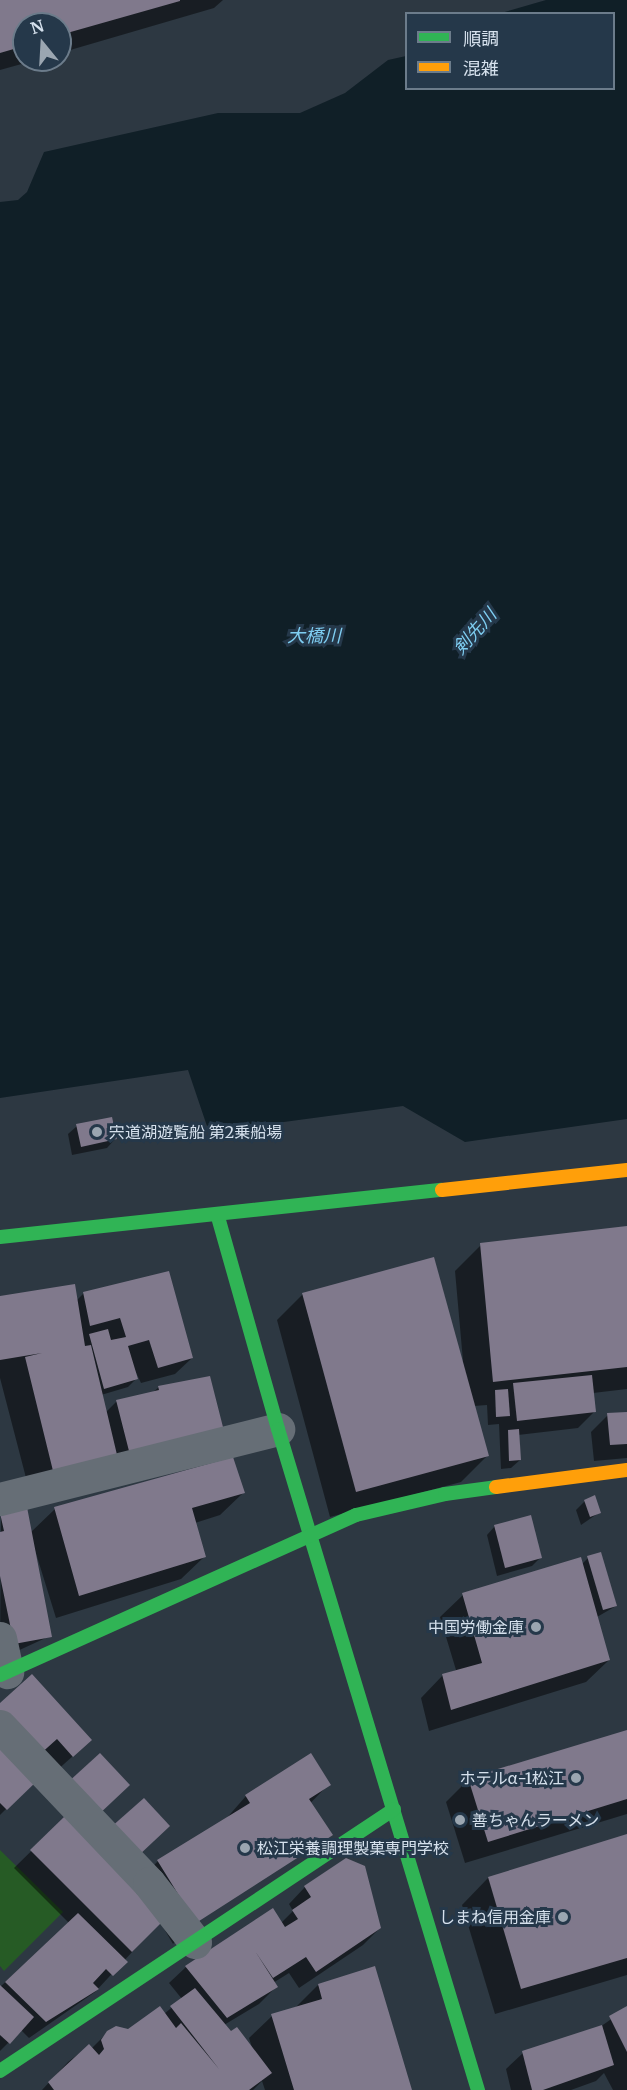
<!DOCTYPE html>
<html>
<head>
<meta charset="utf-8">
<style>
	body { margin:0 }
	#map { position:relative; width:627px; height:2090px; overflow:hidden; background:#2d3842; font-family:Merriweather,"Noto Sans JP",serif }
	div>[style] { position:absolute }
	.green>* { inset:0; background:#265b25 }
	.water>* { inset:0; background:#101f27 }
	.shadow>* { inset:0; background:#0007 }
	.building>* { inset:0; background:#80798c }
	.street>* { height:33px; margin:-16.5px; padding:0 16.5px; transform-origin:16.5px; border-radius:16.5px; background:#666e76 }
	.fast>* { height:14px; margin:-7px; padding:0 7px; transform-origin:7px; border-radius:7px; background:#30b455 }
	.slow>* { height:14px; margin:-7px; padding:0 7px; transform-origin:7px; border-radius:7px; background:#ff9f0a }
	.dots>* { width:16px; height:16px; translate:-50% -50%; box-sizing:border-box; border:3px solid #25384a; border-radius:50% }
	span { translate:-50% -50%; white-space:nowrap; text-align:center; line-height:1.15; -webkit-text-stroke:6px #25384a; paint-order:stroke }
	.poi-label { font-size:16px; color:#d6e1ed }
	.left { translate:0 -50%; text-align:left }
	.right { translate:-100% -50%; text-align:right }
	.water-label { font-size:18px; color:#7fcef2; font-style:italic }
	.legend { position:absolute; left:405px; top:12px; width:210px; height:78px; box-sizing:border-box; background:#25384a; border:2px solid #6c7c8b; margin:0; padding:8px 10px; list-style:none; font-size:18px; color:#d6e1ed }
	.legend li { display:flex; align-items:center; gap:12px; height:30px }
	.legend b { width:30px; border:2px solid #6c7c8b }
	.north { position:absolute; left:12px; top:12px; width:60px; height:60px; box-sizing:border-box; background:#25384a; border:2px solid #6c7c8b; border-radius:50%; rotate:342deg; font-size:16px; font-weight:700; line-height:24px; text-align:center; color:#d6e1ed }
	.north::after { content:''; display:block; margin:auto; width:21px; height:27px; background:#9ba6b1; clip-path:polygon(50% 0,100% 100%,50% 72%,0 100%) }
</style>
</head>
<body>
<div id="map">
	<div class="green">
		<div style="clip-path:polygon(0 1850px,63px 1912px,4px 1971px,0 1966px)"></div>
	</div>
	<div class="water">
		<div style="clip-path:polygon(546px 0,627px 0,627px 1119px,465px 1142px,403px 1106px,209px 1132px,188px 1070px,0 1098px,0 202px,18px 200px,27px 192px,44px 152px,218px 113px,300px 113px,345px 93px,388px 60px,406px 56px,406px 88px,614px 88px,614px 14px,501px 13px)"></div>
	</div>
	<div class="shadow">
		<div style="clip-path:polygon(0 0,223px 0,214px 8px,60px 53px,60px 24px,24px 24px,24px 60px,36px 60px,0 70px)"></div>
		<div style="clip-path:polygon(77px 1126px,115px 1139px,107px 1148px,72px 1155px,68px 1134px)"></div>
		<div style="clip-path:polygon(627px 1227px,627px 1389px,593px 1393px,595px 1411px,578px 1428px,518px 1435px,520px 1460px,511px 1468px,501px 1469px,499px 1424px,488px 1425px,487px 1405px,474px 1406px,487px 1456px,461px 1482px,330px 1517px,277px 1320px,303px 1294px,463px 1361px,455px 1271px,481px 1245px)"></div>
		<div style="clip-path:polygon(84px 1293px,192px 1358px,175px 1374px,141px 1383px,132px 1364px,136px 1379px,128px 1387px,101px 1395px,105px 1413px,116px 1402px,152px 1393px,159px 1387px,209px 1378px,114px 1470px,31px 1497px,0 1378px,0 1298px,76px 1301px)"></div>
		<div style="clip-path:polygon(627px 1413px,627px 1458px,594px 1461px,591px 1432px,608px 1415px)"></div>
		<div style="clip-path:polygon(243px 1493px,220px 1515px,195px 1523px,204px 1557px,181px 1579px,56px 1618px,30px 1534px,50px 1636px,0 1659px,1px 1514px,30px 1533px,55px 1509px)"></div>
		<div style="clip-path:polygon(585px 1501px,600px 1512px,581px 1525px,576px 1510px)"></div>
		<div style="clip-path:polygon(495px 1526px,540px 1558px,532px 1566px,497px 1576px,487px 1535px)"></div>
		<div style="clip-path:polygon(588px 1558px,616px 1606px,597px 1617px,609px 1660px,586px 1682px,429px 1731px,421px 1698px,443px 1675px,456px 1670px,440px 1617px,463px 1595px,582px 1564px)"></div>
		<div style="clip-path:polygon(32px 1676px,73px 1756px,55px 1772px,37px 1778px,0 1815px,0 1705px)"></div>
		<div style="clip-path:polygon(627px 1731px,627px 1814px,465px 1863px,446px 1802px,469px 1779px)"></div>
		<div style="clip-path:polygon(329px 1784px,173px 1944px,160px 1922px,95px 1992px,29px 2038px,21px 2030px,0 2051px,0 1987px,69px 1923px,14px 1868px,65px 1818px,136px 1884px,158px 1861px,225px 1820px,246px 1796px)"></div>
		<div style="clip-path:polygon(627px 1836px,627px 1975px,495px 2014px,462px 1905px,488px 1878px)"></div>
		<div style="clip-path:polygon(305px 1887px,380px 1928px,363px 1945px,299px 1988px,289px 1973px,273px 1983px,276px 1987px,259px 2004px,224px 2025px,253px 2051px,249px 2038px,272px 2016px,296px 2007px,318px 1985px,411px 2090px,265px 2090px,262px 2081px,253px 2090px,42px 2090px,68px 2062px,89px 2046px,91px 2049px,108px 2032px,128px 2031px,164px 2014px,182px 1999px,169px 1983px,186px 1967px,281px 1923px,293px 1911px,289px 1904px)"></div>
		<div style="clip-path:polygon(627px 2008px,627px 2090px,613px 2090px,604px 2073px,596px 2081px,571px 2090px,511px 2090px,506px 2069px,523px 2053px,600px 2027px)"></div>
	</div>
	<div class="building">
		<div style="clip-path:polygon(0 0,180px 0,180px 1px,60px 35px,60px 24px,24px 24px,24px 46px,0 53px)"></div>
		<div style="clip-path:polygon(112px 1117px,117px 1139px,81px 1147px,76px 1124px)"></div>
		<div style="clip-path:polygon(627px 1226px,627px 1367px,493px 1382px,480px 1243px)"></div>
		<div style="clip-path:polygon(434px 1257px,489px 1456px,356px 1492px,302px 1293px)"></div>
		<div style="clip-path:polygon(169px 1271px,193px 1358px,158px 1368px,149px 1340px,128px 1346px,138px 1379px,104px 1389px,89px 1334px,108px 1329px,111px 1340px,126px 1337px,120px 1318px,90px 1326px,83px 1292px)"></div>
		<div style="clip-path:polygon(75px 1284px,85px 1346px,91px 1345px,118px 1459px,54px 1475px,25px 1357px,42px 1353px,0 1360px,0 1296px)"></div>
		<div style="clip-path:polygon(592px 1375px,596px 1412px,517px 1421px,513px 1383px)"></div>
		<div style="clip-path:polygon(210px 1376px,224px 1431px,130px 1455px,116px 1400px,159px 1390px,158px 1386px)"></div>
		<div style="clip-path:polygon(508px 1389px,510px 1416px,496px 1417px,495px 1390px)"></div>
		<div style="clip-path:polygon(627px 1412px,627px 1444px,610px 1445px,607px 1413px)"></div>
		<div style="clip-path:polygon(519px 1429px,521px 1460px,509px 1461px,508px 1430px)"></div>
		<div style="clip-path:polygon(233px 1457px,245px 1493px,192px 1508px,206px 1557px,79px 1596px,54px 1507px)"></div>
		<div style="clip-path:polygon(595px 1495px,601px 1513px,590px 1517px,584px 1500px)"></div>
		<div style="clip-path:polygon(27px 1507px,52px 1637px,14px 1644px,0 1576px,0 1532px,4px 1531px,0 1513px)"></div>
		<div style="clip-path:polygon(531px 1515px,542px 1558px,505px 1568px,494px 1525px)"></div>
		<div style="clip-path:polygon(601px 1552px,617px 1606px,603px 1610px,587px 1556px)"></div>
		<div style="clip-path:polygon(581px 1557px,610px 1660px,451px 1710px,442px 1674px,482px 1663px,462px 1593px)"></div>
		<div style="clip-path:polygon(32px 1674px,92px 1740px,73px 1757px,57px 1739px,38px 1756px,0 1715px,0 1703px)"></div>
		<div style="clip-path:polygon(627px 1730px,627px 1799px,488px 1842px,468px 1778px)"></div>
		<div style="clip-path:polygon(0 1737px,40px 1778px,7px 1810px,0 1803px)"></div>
		<div style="clip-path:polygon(100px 1753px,130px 1785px,96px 1817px,66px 1784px)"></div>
		<div style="clip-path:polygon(311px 1753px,331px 1785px,309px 1799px,333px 1835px,196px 1923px,157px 1860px,250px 1803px,245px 1795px)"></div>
		<div style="clip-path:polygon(144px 1798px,170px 1826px,137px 1857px,110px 1828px)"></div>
		<div style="clip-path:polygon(65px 1816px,166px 1918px,132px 1952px,30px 1850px)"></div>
		<div style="clip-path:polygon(627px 1834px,627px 1958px,521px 1989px,488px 1877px)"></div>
		<div style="clip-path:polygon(346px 1858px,365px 1866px,381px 1928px,316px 1972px,306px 1957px,273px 1978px,255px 1951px,278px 1987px,227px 2018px,185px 1966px,273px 1908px,285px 1927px,298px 1919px,292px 1910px,311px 1897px,304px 1886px)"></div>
		<div style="clip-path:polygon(78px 1913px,128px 1962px,113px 1976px,106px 1969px,93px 1983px,99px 1989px,46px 2022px,5px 1982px)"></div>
		<div style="clip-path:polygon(375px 1966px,412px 2090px,294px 2090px,271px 2014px,322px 1999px,318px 1984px)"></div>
		<div style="clip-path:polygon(0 1985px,34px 2017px,10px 2044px,0 2035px)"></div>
		<div style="clip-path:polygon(195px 1988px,231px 2031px,237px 2027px,272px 2073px,249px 2090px,54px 2090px,48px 2082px,89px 2044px,99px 2055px,104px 2049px,101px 2040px,107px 2031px,116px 2026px,128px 2029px,160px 2006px,176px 2028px,181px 2023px,219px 2069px,170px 2006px)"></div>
		<div style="clip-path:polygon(627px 2006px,627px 2052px,609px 2016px)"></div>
		<div style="clip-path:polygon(602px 2025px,614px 2065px,543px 2090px,532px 2090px,522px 2051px)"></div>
	</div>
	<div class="street">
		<div style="left:0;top:1499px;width:287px;rotate:-14.1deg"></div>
		<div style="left:0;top:1638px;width:35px;rotate:78deg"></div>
		<div style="left:0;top:1726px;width:216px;rotate:46.5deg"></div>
		<div style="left:149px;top:1883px;width:75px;rotate:52.1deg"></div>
	</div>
	<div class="fast">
		<div style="left:218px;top:1217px;width:220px;rotate:74.2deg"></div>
		<div style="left:278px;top:1429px;width:691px;rotate:73.17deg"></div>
		<div style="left:0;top:1237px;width:444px;rotate:-6.1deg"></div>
		<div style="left:0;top:1675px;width:390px;rotate:-24.2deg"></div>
		<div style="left:356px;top:1515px;width:91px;rotate:-13.3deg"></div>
		<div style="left:445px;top:1494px;width:51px;rotate:-7.8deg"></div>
		<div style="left:0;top:2071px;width:473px;rotate:-33.6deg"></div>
	</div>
	<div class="slow">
		<div style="left:442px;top:1190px;width:186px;rotate:-6.2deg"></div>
		<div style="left:496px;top:1487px;width:132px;rotate:-7.4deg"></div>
	</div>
	<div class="dots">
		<div style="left:97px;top:1132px;background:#9ba6b1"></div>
		<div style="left:536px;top:1627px;background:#9ba6b1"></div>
		<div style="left:576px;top:1778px;background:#9ba6b1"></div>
		<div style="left:460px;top:1820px;background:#9ba6b1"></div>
		<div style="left:245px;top:1848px;background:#9ba6b1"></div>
		<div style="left:563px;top:1917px;background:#9ba6b1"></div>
	</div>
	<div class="poi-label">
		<span class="left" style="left:109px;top:1132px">宍道湖遊覧船 第2乗船場</span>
		<span class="right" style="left:524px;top:1627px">中国労働金庫</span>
		<span class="right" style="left:564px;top:1778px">ホテルα-1松江</span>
		<span class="left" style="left:472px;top:1820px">善ちゃんラーメン</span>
		<span class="left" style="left:257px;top:1848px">松江栄養調理製菓専門学校</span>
		<span class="right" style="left:551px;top:1917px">しまね信用金庫</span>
	</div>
	<div class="water-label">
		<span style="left:475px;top:632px;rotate:-48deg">剣先川</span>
		<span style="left:314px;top:636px">大橋川</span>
	</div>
	<ul class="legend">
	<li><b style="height:8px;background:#30b455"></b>順調</li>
	<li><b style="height:8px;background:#ff9f0a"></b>混雑</li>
	</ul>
	<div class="north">N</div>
</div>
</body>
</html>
